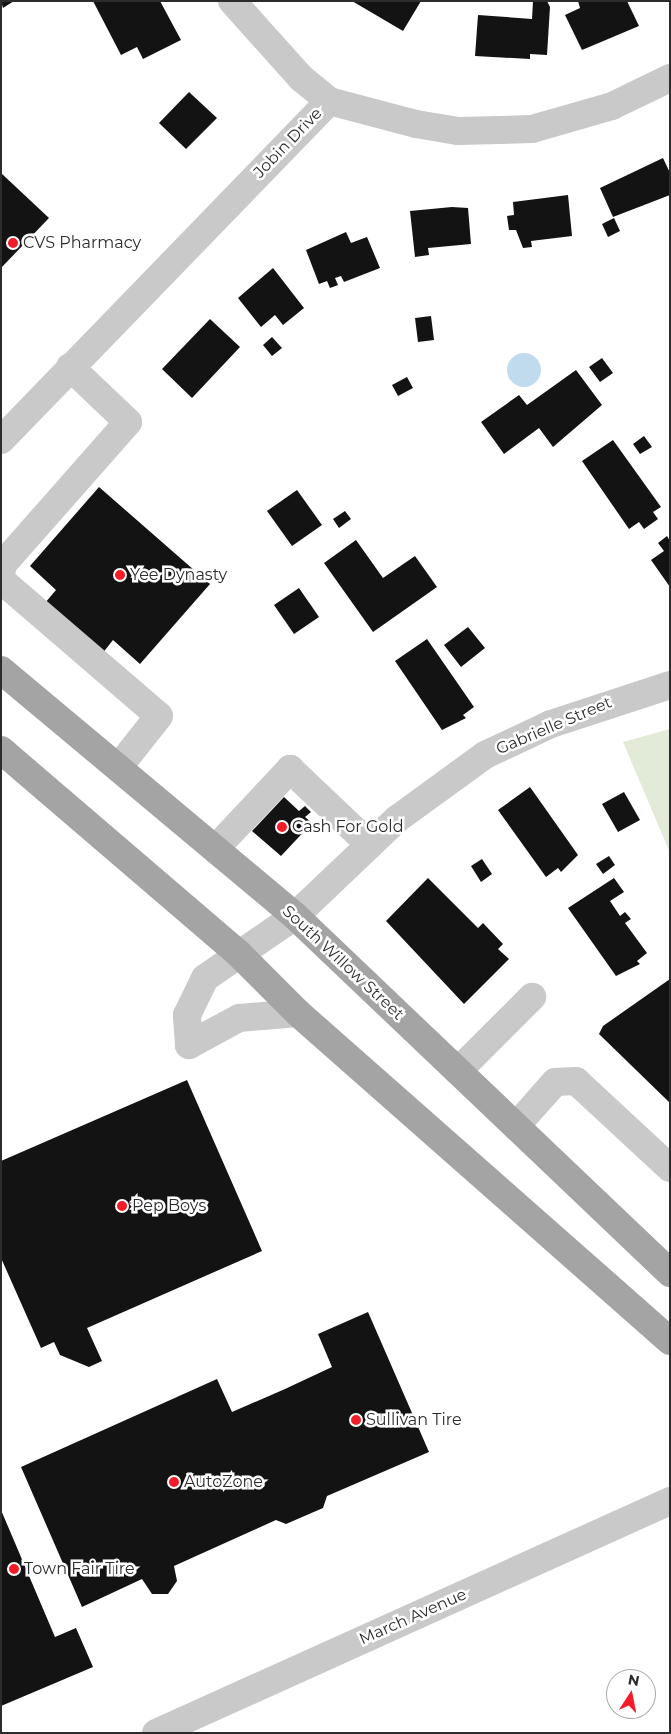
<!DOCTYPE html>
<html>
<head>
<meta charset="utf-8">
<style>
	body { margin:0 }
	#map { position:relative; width:671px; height:1734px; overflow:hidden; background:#fff; font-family:Montserrat,sans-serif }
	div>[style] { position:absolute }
	.green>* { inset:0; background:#e2ebd7 }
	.water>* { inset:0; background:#c1dbee }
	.round { border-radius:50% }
	.building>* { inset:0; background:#131313 }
	.minor>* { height:28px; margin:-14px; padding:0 14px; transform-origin:14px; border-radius:14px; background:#c9c9c9 }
	.major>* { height:28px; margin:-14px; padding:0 14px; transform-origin:14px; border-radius:14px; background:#a4a4a4 }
	.dots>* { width:14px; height:14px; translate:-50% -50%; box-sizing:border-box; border:2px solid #fff; border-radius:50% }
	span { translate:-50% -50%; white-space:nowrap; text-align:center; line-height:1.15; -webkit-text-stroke:5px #fff; paint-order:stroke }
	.street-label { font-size:16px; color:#2c2c2c }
	.poi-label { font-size:16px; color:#2c2c2c }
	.left { translate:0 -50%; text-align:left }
	.frame { position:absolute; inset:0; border:2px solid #2c2c2c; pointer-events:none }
	.north { position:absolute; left:606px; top:1669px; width:50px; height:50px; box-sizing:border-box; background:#fff; border:1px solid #ababab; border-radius:50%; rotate:11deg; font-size:14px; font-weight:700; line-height:20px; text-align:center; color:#2c2c2c }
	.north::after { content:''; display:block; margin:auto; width:18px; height:22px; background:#f41c26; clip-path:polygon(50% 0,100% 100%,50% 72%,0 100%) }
</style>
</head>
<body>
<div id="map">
	<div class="green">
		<div style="clip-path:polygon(670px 729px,670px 853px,623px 742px)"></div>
	</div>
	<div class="water">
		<div class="round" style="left:507px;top:353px;width:34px;height:34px"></div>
	</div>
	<div class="building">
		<div style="clip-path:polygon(1px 1px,14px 1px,3px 8px)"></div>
		<div style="clip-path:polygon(93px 1px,160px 1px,181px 40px,143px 59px,137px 47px,121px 55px)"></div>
		<div style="clip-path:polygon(352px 1px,421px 1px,403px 31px)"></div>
		<div style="clip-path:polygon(533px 1px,547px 1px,550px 7px,547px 55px,530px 54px,530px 59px,475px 56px,478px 15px,532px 19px)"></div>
		<div style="clip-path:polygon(578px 1px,627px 1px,639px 26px,582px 50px,565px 15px,580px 8px)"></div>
		<div style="clip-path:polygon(189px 92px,217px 118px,186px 149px,159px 123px)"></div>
		<div style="clip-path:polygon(663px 158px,670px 173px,670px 195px,613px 217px,600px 188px)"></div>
		<div style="clip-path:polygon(1px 173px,49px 218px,1px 268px)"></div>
		<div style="clip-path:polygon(568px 195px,572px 236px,531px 241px,532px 247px,523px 248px,516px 230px,509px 230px,507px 216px,514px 215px,513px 202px)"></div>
		<div style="clip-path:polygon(452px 207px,468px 208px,471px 244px,428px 248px,429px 255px,415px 257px,410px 211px)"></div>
		<div style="clip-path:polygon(614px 218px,620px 231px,608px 237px,602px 224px)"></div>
		<div style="clip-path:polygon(346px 232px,351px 243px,367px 237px,380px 268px,344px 282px,341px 276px,335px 278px,338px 285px,330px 288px,327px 281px,319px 284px,306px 250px)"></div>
		<div style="clip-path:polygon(273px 268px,304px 308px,283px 325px,275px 315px,261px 327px,238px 298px)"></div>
		<div style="clip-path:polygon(431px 316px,434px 340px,418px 342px,415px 318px)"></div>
		<div style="clip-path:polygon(210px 319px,240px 347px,192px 398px,162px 369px)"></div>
		<div style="clip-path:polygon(272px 337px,282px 348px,272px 356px,263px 345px)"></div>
		<div style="clip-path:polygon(602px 358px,613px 373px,600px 382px,589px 367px)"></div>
		<div style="clip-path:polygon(576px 370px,602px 405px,553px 447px,539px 428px,504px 454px,481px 422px,519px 395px,527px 405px)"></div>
		<div style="clip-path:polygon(407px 377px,413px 388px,398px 396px,392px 385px)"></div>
		<div style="clip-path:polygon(644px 436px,652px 447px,640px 454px,633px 444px)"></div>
		<div style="clip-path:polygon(613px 440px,661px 507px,653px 512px,658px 519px,644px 529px,639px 522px,629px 529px,582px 461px)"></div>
		<div style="clip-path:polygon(99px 487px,210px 584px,140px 664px,113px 640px,102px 654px,45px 603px,56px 590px,30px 566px)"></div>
		<div style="clip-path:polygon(297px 490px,322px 525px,292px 546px,267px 511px)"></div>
		<div style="clip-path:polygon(345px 511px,351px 519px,339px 528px,333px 519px)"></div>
		<div style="clip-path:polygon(667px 536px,670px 541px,670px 587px,651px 560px,664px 551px,658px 543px)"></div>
		<div style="clip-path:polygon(356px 540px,383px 578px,415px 556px,437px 587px,373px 632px,324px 563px)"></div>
		<div style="clip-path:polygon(299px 588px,319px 617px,294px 634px,274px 605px)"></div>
		<div style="clip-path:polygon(468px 627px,485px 648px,461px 667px,444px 645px)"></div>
		<div style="clip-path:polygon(427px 639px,474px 707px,463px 715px,466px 718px,442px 730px,395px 661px)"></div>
		<div style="clip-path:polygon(530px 787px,578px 855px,561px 872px,558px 868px,546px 877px,498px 810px)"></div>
		<div style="clip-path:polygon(624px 792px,640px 820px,618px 832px,602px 804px)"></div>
		<div style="clip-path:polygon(284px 797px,299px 811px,305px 806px,311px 812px,305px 817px,312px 823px,281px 856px,252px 831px)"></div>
		<div style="clip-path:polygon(609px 856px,615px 865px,603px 874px,596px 864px)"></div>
		<div style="clip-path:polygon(482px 859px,492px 874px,481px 882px,471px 866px)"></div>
		<div style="clip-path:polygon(428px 878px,478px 928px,483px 923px,503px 944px,498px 949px,509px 959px,464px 1004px,386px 921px)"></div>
		<div style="clip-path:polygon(614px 878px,624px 892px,610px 901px,620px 916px,625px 912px,631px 919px,625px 923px,647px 953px,637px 961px,640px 964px,616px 976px,568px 908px)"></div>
		<div style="clip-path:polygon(670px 979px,670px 1103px,599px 1034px,603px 1026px)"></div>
		<div style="clip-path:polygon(187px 1080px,262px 1251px,87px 1328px,102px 1361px,89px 1367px,60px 1355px,54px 1342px,41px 1348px,1px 1258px,1px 1161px)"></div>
		<div style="clip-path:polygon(368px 1312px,429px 1452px,327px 1496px,323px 1508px,286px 1524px,276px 1520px,174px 1566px,177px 1581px,168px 1594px,152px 1594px,142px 1579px,82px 1607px,21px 1467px,217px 1379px,232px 1412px,285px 1389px,332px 1367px,318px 1334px)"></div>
		<div style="clip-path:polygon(1px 1510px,55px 1637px,76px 1628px,93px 1667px,1px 1706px)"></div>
	</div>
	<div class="minor">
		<div style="left:232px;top:1px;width:103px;rotate:48.1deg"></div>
		<div style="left:301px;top:78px;width:36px;rotate:39deg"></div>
		<div style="left:329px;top:101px;width:90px;rotate:14.8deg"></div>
		<div style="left:416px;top:124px;width:43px;rotate:9.5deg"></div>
		<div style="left:458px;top:131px;width:74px;rotate:-1.5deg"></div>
		<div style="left:532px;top:129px;width:83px;rotate:-16deg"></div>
		<div style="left:612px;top:106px;width:64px;rotate:-25.8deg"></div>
		<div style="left:1px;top:440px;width:472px;rotate:-45.9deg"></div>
		<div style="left:1px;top:575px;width:11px;rotate:-80deg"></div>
		<div style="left:3px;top:564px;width:189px;rotate:-48.6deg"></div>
		<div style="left:128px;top:422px;width:80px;rotate:-136.5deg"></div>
		<div style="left:1px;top:580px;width:208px;rotate:40.7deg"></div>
		<div style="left:159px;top:716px;width:66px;rotate:128.3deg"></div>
		<div style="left:215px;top:849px;width:110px;rotate:-46.8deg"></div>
		<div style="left:290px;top:769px;width:110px;rotate:43.5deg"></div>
		<div style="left:298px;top:1013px;width:59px;rotate:175.2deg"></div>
		<div style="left:239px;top:1018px;width:57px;rotate:151.6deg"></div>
		<div style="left:189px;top:1045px;width:30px;rotate:-94deg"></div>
		<div style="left:187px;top:1015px;width:41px;rotate:-64.1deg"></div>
		<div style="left:205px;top:978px;width:109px;rotate:-34.6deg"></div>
		<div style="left:295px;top:916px;width:141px;rotate:-43.6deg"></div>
		<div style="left:397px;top:819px;width:109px;rotate:-36deg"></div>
		<div style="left:485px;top:755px;width:73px;rotate:-25.2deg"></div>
		<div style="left:551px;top:724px;width:125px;rotate:-18.1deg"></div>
		<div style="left:458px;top:1071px;width:105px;rotate:-45deg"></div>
		<div style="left:516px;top:1126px;width:59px;rotate:-48.4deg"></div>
		<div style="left:555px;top:1082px;width:21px;rotate:-3deg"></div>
		<div style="left:576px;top:1081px;width:128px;rotate:42.8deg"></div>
		<div style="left:156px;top:1733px;width:564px;rotate:-24.29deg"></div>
	</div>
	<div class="major">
		<div style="left:1px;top:670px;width:383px;rotate:39.9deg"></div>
		<div style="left:295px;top:916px;width:518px;rotate:43.59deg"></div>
		<div style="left:1px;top:750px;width:313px;rotate:40.6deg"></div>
		<div style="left:239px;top:954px;width:83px;rotate:45deg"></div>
		<div style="left:298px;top:1013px;width:496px;rotate:41.4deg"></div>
	</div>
	<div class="dots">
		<div style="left:13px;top:243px;background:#f41c26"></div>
		<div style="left:120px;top:575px;background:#f41c26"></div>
		<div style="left:282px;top:827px;background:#f41c26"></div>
		<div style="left:122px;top:1206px;background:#f41c26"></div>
		<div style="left:356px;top:1420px;background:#f41c26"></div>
		<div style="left:174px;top:1482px;background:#f41c26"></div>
		<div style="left:14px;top:1569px;background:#f41c26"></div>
	</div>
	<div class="street-label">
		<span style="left:288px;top:143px;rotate:-46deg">Jobin Drive</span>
		<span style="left:554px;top:726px;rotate:-23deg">Gabrielle Street</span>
		<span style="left:343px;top:963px;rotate:43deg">South Willow Street</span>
		<span style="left:413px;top:1617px;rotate:-24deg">March Avenue</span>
	</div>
	<div class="poi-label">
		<span class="left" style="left:23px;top:243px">CVS Pharmacy</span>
		<span class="left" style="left:130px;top:575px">Yee Dynasty</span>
		<span class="left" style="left:292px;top:827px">Cash For Gold</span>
		<span class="left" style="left:132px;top:1206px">Pep Boys</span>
		<span class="left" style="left:366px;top:1420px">Sullivan Tire</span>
		<span class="left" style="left:184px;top:1482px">AutoZone</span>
		<span class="left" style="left:24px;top:1569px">Town Fair Tire</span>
	</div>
	<div class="frame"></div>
	<div class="north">N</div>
</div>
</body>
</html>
